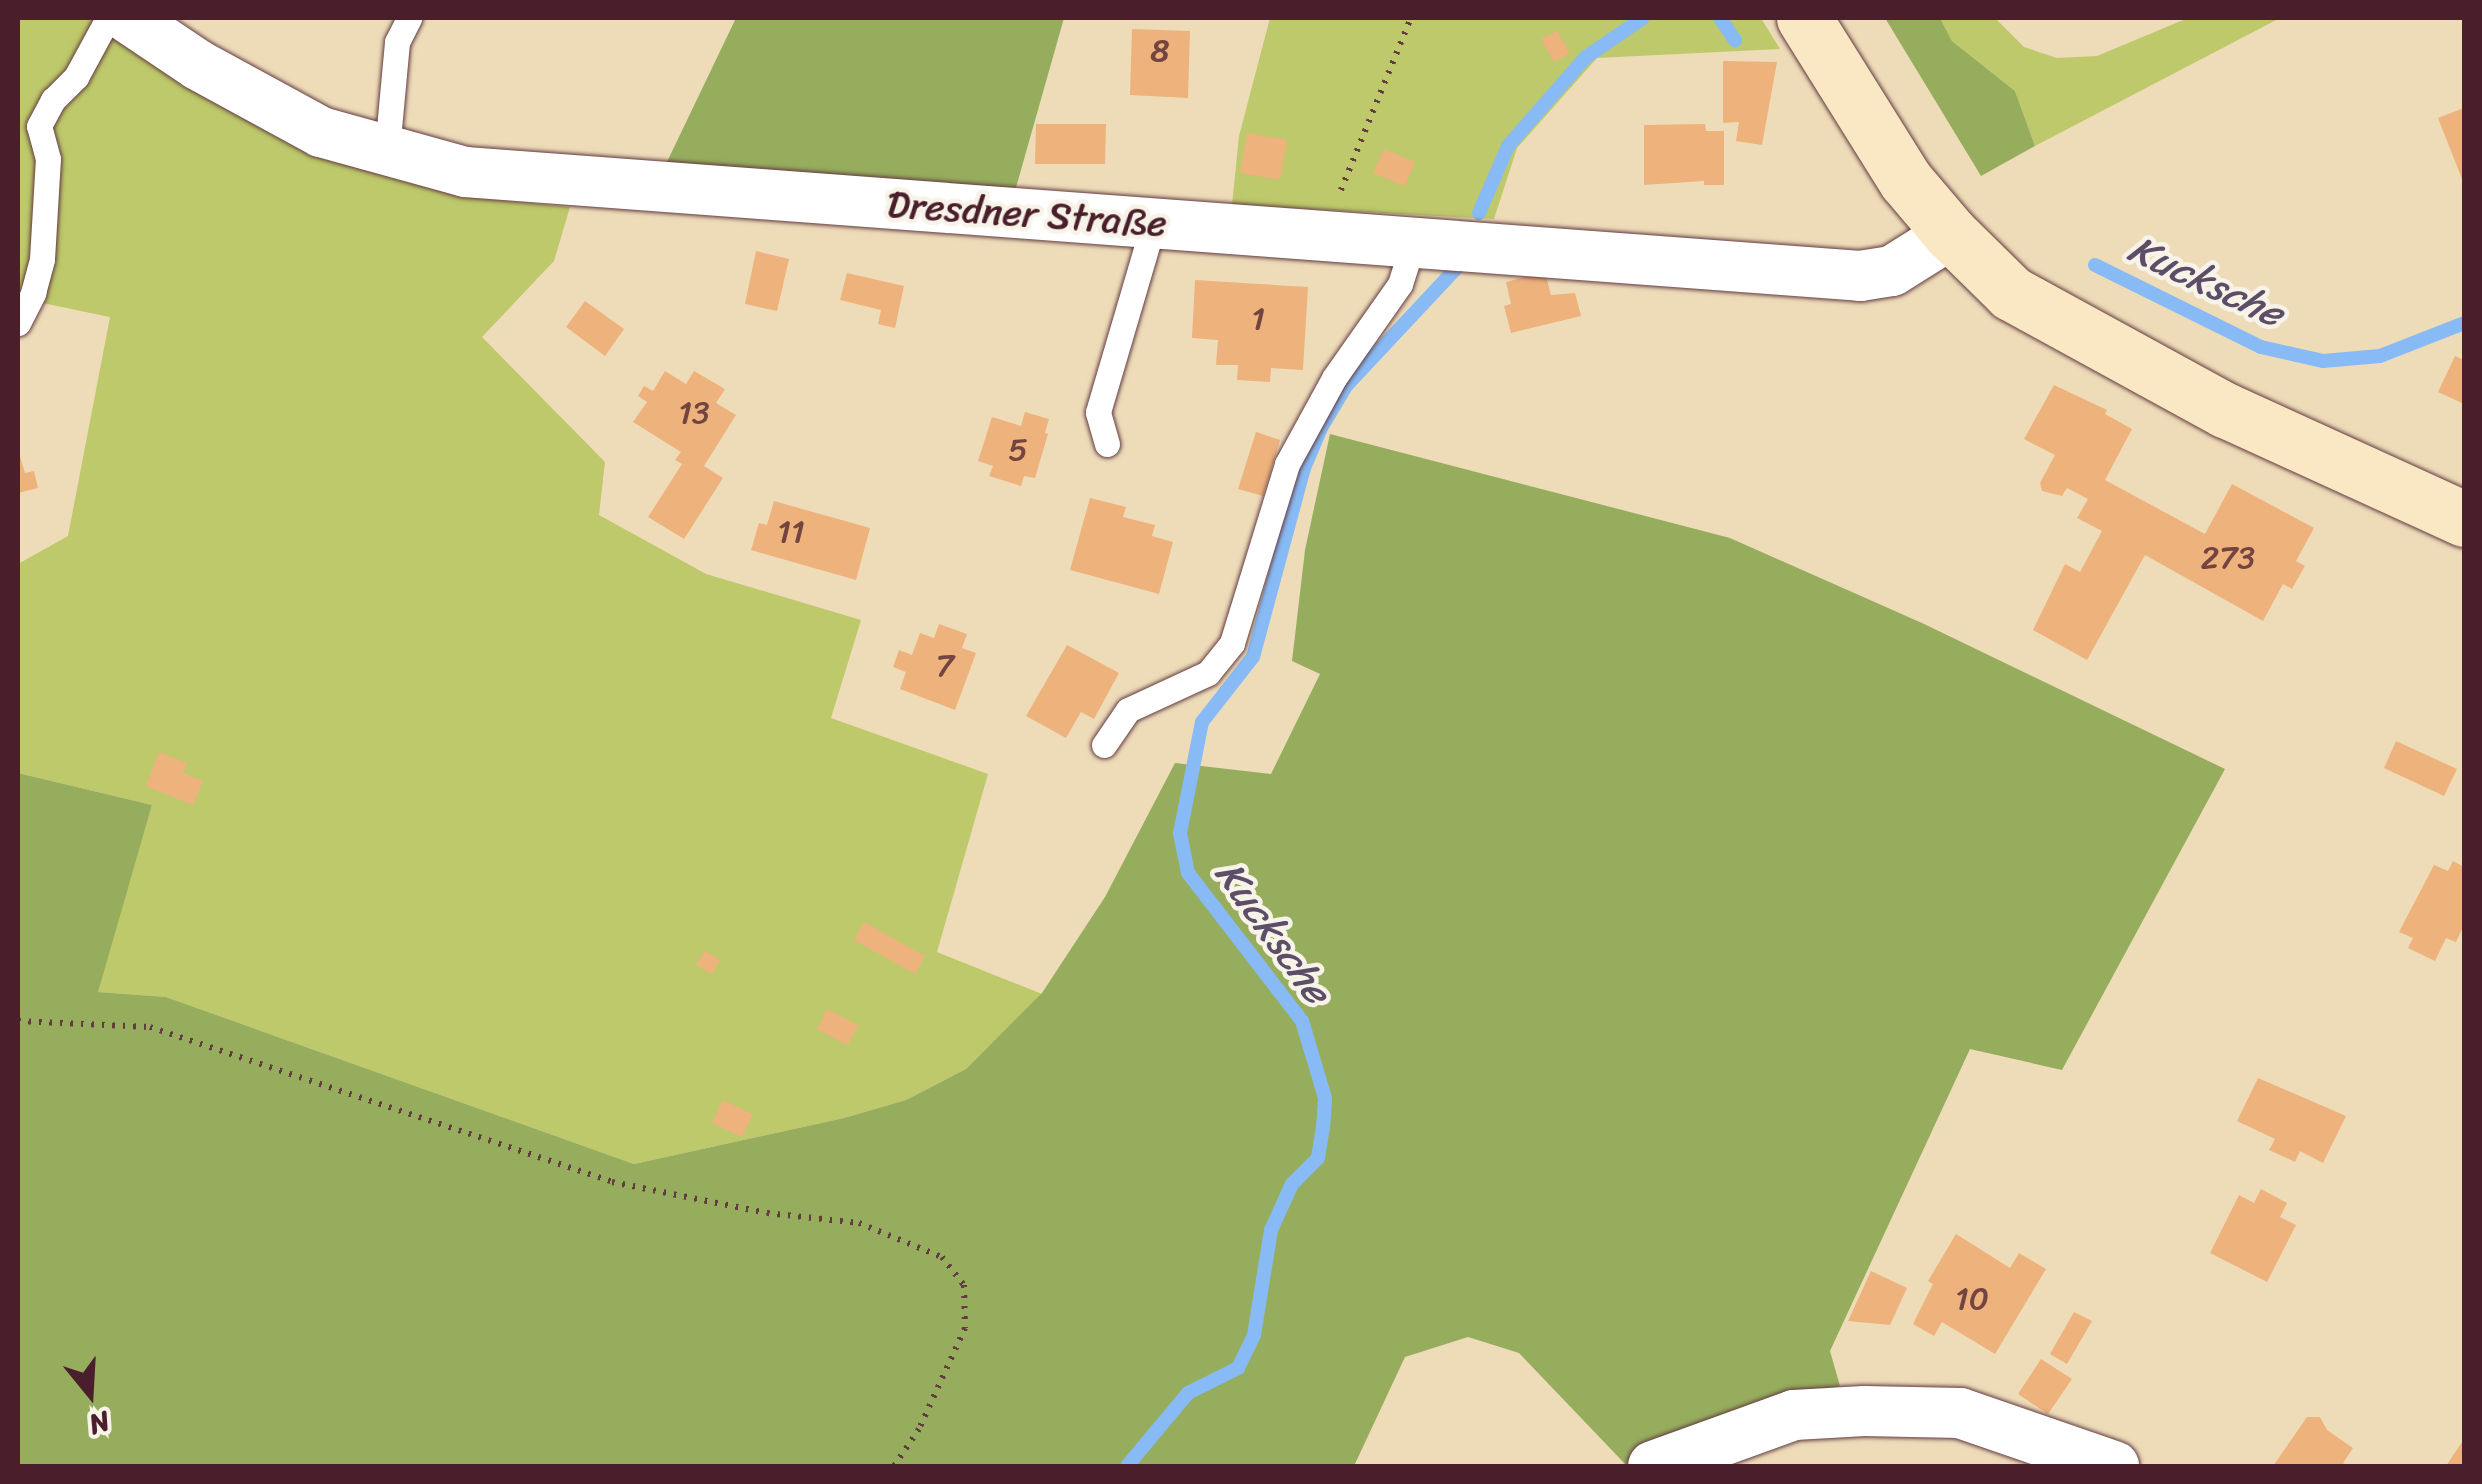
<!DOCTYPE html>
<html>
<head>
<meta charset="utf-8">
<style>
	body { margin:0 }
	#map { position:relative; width:2482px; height:1484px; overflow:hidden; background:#eedcb9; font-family:Sriracha,sans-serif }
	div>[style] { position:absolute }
	.green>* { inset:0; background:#bdc96a }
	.forest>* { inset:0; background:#96ad5e }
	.stream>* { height:14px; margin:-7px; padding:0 7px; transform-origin:7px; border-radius:7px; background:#88bbf5 }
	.building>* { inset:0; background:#eeb27d }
	.path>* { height:6px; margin-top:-3px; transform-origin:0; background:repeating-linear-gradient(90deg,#633b40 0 2.5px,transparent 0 10.5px) }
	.roads { filter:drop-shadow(0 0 2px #633b40) drop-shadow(0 0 2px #633b40) }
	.lane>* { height:25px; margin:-12.5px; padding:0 12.5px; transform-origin:12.5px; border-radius:12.5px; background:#fff }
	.street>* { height:50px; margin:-25px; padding:0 25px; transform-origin:25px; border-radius:25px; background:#fff }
	.secondary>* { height:55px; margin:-27.5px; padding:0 27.5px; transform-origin:27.5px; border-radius:27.5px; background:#fae7c3 }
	span { translate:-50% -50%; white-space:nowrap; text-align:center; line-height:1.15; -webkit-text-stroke:9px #f7f3e8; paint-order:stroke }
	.number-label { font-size:32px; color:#734440 }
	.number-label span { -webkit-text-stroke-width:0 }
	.street-label { font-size:38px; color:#4a1f2b }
	.water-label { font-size:40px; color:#5d4e68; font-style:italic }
	.frame { position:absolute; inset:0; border:20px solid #4a1f2b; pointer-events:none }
	.north { position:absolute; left:40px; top:1344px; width:100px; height:100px; -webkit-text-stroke:8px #f7f3e8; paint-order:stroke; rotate:162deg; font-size:28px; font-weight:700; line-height:40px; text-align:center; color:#4a1f2b }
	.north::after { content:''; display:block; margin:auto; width:35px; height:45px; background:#4a1f2b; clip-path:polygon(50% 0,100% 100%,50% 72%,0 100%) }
</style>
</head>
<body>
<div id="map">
	<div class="green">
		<div style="clip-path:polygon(18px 18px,102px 18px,370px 170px,458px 196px,570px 207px,554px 261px,482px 337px,605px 462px,599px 515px,706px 574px,861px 620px,831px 718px,988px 774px,937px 952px,1042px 994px,966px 1069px,906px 1100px,844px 1118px,634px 1164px,166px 997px,97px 992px,152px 805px,18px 773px,18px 564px,68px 536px,110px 317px,18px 298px)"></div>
		<div style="clip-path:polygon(1270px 18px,1761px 18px,1780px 49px,1597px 58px,1517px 148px,1494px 219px,1232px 205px,1239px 136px)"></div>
		<div style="clip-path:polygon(1940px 18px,1995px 18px,2024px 47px,2057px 58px,2097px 56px,2188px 18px,2280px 18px,2035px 146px,2015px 91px,1952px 41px)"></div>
	</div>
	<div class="forest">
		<div style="clip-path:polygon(736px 18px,1064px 18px,1015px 191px,665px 166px)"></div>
		<div style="clip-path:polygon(1885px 18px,1940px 18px,1952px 41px,2015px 91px,2035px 146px,1981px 176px)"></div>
		<div style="clip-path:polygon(1330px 434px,1730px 538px,1922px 623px,2225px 769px,2062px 1070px,1970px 1049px,1830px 1351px,1840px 1386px,1793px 1395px,1653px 1451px,1627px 1466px,1519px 1353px,1468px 1337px,1405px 1357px,1354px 1466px,18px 1466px,18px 773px,152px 805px,98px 992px,166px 997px,634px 1164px,844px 1118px,906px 1100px,966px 1069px,1042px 993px,1105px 897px,1175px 763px,1271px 774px,1320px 674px,1292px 661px,1305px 550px)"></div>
	</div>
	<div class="stream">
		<div style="left:1720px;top:18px;width:27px;rotate:56deg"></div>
		<div style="left:1479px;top:213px;width:73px;rotate:-66.6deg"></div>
		<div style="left:1508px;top:146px;width:118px;rotate:-48.8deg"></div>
		<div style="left:1586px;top:57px;width:69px;rotate:-34.4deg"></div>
		<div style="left:2095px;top:265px;width:185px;rotate:26.3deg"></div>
		<div style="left:2261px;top:347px;width:64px;rotate:12.7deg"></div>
		<div style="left:2323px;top:361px;width:57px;rotate:-5deg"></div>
		<div style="left:2380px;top:356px;width:90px;rotate:-21.4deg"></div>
		<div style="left:1127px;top:1466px;width:95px;rotate:-50.1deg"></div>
		<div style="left:1188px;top:1393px;width:56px;rotate:-26.6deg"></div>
		<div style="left:1238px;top:1368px;width:37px;rotate:-64deg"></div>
		<div style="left:1254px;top:1335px;width:106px;rotate:-80.8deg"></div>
		<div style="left:1271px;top:1230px;width:51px;rotate:-65.5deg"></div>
		<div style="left:1292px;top:1184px;width:37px;rotate:-45deg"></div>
		<div style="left:1318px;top:1158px;width:30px;rotate:-81deg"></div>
		<div style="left:1323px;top:1128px;width:30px;rotate:-86deg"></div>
		<div style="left:1325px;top:1098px;width:80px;rotate:-106.6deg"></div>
		<div style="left:1302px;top:1021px;width:187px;rotate:-127.6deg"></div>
		<div style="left:1188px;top:873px;width:41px;rotate:-101.3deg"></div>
		<div style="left:1180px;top:833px;width:113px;rotate:-78.8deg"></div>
		<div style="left:1202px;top:722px;width:83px;rotate:-51.9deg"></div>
		<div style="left:1253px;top:657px;width:196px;rotate:-74.9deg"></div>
		<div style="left:1304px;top:468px;width:43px;rotate:-67deg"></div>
		<div style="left:1321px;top:428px;width:49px;rotate:-59.2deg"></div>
		<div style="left:1346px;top:386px;width:170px;rotate:-46.9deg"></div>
	</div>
	<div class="building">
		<div style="clip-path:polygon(1132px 29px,1190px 31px,1188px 98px,1130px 95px)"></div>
		<div style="clip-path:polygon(1557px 31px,1570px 53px,1554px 62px,1541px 39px)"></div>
		<div style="clip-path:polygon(1723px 61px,1777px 62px,1762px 145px,1736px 141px,1739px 122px,1723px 123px)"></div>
		<div style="clip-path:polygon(2464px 108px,2464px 184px,2438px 118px)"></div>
		<div style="clip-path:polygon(1036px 124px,1106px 124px,1105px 164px,1035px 164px)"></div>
		<div style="clip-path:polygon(1705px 124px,1706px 131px,1724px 131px,1724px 185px,1704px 185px,1704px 181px,1644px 185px,1644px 125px)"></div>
		<div style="clip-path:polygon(1247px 133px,1287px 140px,1280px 180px,1240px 173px)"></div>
		<div style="clip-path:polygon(1384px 149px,1415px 162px,1405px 186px,1373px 173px)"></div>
		<div style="clip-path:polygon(756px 251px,789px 259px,777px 311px,745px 304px)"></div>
		<div style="clip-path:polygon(1545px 272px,1551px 295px,1575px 293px,1581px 316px,1511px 333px,1504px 306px,1511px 304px,1506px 282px)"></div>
		<div style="clip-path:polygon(847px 273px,904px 286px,895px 328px,878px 324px,881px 310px,840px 300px)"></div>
		<div style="clip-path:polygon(1195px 280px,1308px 287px,1303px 370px,1271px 368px,1270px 382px,1237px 380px,1238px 365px,1216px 365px,1218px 340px,1192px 338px)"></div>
		<div style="clip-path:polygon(585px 301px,624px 329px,605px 356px,566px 327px)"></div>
		<div style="clip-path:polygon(2455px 356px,2464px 360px,2464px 404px,2438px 392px)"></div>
		<div style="clip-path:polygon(665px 371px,686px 384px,694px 371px,725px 389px,716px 403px,736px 415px,704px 466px,723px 478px,684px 539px,648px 517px,682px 464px,675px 460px,681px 452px,633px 422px,647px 402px,638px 396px,644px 386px,653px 391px)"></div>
		<div style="clip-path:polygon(2054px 385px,2107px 410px,2105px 414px,2132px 429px,2105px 480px,2205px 534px,2232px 484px,2314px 528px,2296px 561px,2305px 566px,2302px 571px,2292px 589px,2283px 584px,2263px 621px,2145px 555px,2087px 660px,2033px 630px,2065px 564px,2080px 572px,2102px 531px,2077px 518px,2088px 499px,2067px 488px,2062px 496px,2042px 491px,2040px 483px,2055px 455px,2024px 439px)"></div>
		<div style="clip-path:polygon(1025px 412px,1049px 419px,1045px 433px,1048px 434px,1035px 478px,1024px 476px,1021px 486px,989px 476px,993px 466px,978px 461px,992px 417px,1021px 426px)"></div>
		<div style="clip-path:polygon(1256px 432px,1280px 440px,1263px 496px,1238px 489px)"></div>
		<div style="clip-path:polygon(18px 450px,25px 473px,34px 471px,38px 488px,18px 493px)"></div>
		<div style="clip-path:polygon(1090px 498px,1126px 507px,1123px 517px,1155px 525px,1152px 536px,1173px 542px,1159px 594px,1070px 570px)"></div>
		<div style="clip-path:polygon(774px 501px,870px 528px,856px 580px,751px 550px,759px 523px,767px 525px)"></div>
		<div style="clip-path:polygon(939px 624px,967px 634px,962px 648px,976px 653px,955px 710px,900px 689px,906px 672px,893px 667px,899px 650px,912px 655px,920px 633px,934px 638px)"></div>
		<div style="clip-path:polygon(1067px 645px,1119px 673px,1094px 719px,1081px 712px,1066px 738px,1026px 716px)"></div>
		<div style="clip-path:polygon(2396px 741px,2457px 769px,2444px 796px,2384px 768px)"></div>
		<div style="clip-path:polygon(159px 752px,187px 763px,183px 773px,203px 781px,193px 805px,146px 786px)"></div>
		<div style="clip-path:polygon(2453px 861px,2464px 867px,2464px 925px,2456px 942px,2446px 938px,2435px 961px,2408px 948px,2413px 938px,2399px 932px,2434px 865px,2448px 871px)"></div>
		<div style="clip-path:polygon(864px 922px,925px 956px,915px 974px,854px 940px)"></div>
		<div style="clip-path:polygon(704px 951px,720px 960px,712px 974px,696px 965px)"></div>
		<div style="clip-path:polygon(827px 1009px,858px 1025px,848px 1045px,817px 1029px)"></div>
		<div style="clip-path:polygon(2258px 1078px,2346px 1116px,2323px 1163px,2300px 1151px,2295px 1162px,2269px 1150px,2275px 1139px,2237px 1121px)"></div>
		<div style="clip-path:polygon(723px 1100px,753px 1114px,742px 1137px,712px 1123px)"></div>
		<div style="clip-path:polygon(2261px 1189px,2287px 1203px,2280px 1217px,2296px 1225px,2267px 1282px,2210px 1253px,2239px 1195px,2254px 1203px)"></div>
		<div style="clip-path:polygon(1956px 1234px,2010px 1268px,2019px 1253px,2046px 1269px,1995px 1354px,1942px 1322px,1934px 1336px,1913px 1324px,1933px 1284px,1928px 1281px)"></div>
		<div style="clip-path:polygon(1871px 1271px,1907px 1288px,1890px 1325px,1848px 1321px)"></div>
		<div style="clip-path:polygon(2074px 1312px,2092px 1321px,2067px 1364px,2050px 1354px)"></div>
		<div style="clip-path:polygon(2041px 1359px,2072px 1379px,2048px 1414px,2018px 1394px)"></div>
		<div style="clip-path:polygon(2307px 1417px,2320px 1417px,2327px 1430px,2353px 1448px,2343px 1463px,2349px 1466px,2273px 1466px)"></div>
		<div style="clip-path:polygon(2464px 1439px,2464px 1466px,2446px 1466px)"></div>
	</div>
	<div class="path">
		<div style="left:1341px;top:190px;width:186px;rotate:-67.9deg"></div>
		<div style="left:18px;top:1021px;width:132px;rotate:2.6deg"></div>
		<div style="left:150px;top:1027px;width:487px;rotate:18.5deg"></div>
		<div style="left:612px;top:1182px;width:158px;rotate:11.3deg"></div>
		<div style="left:767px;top:1213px;width:93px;rotate:6.2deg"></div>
		<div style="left:859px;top:1223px;width:90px;rotate:22.3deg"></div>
		<div style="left:942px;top:1257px;width:36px;rotate:52deg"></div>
		<div style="left:964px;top:1285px;width:43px;rotate:88.7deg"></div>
		<div style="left:965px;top:1328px;width:111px;rotate:114.5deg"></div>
		<div style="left:919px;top:1429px;width:45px;rotate:124deg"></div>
	</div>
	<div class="roads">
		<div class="lane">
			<div style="left:387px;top:150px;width:108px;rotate:-84.7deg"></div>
			<div style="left:397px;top:42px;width:27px;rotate:-63deg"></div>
			<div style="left:18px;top:323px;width:34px;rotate:-63deg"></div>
			<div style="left:33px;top:293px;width:35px;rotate:-75deg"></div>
			<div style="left:42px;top:259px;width:100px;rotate:-86.6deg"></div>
			<div style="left:48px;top:159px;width:34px;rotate:-105deg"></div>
			<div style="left:39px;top:126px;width:30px;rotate:-62deg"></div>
			<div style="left:53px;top:100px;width:33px;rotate:-45deg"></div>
			<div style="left:76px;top:77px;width:67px;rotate:-61.5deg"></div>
			<div style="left:1107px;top:444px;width:33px;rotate:-106deg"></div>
			<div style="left:1098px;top:412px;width:198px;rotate:-73.6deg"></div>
			<div style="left:1104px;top:745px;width:42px;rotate:-55.6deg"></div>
			<div style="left:1128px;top:710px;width:88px;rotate:-24.8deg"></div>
			<div style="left:1208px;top:673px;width:38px;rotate:-51deg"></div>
			<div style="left:1232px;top:643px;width:187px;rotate:-72.9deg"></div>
			<div style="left:1287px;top:464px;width:98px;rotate:-61.3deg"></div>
			<div style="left:1334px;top:378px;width:115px;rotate:-54.9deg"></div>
			<div style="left:1400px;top:284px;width:46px;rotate:-72.3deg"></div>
		</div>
		<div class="street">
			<div style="left:128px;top:18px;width:84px;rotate:33.9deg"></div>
			<div style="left:198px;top:65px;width:140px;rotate:28.6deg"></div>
			<div style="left:321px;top:132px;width:149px;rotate:15.5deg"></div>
			<div style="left:465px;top:172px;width:1399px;rotate:4.26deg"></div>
			<div style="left:1860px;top:276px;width:32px;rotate:-9deg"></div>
			<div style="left:1892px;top:271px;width:70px;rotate:-32.1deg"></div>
			<div style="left:1653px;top:1466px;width:150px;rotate:-19.9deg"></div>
			<div style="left:1794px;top:1415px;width:70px;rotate:-3.3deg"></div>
			<div style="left:1864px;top:1411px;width:96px;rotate:1.2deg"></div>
			<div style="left:1960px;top:1413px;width:163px;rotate:19deg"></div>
		</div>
		<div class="secondary">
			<div style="left:1804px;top:18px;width:192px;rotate:58deg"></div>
			<div style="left:1906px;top:181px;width:70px;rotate:49.7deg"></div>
			<div style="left:1951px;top:234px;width:84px;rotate:44.5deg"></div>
			<div style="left:2011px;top:293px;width:244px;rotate:28.7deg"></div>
			<div style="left:2225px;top:410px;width:263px;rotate:24.5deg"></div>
		</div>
	</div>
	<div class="number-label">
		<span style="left:1160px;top:51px">8</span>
		<span style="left:1258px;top:319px">1</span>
		<span style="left:694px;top:413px">13</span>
		<span style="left:1018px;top:450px">5</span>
		<span style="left:791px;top:532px">11</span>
		<span style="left:2228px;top:558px">273</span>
		<span style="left:945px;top:666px">7</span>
		<span style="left:1972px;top:1299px">10</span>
	</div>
	<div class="street-label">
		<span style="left:1027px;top:214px;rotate:4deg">Dresdner Straße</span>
	</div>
	<div class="water-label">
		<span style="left:2206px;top:281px;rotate:25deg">Kucksche</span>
		<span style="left:1273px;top:932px;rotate:54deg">Kucksche</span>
	</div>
	<div class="frame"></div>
	<div class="north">N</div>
</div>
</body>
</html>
